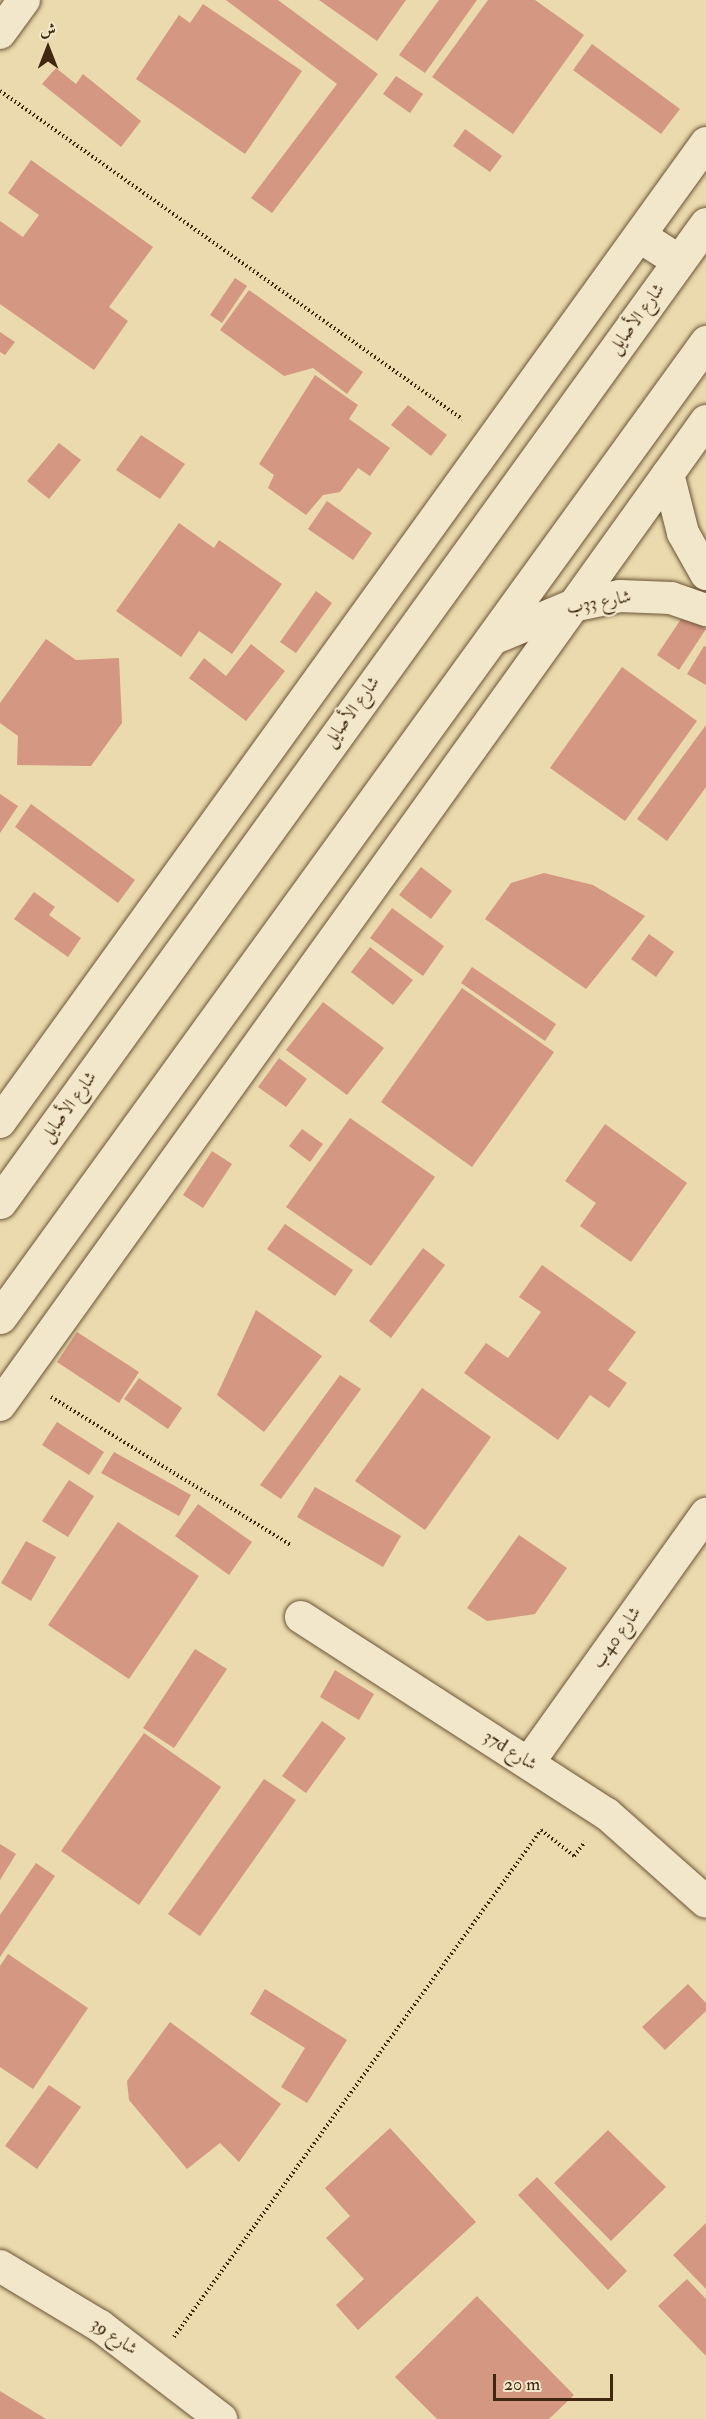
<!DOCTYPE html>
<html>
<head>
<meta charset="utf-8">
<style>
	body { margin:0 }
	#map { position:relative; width:706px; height:2419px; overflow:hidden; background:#ebdaad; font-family:"IM FELL Double Pica",Amiri,serif }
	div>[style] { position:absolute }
	.building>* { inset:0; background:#d39782 }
	.path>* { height:4px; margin-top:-2px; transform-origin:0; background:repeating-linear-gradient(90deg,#402810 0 1.5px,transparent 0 4.5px) }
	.roads { filter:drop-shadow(0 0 2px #6b5437) drop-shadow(0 0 2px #6b5437) }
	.minor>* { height:32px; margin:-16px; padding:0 16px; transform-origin:16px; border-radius:16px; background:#f2e7ca }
	.tertiary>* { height:33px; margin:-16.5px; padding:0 16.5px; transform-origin:16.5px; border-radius:16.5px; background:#f2e7ca }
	span { translate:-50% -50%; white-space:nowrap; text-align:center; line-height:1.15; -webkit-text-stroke:4.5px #f2e7ca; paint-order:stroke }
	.street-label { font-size:18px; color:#402810 }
	.north { position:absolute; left:18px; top:18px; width:60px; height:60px; -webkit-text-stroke:4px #f2e7ca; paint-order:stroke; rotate:0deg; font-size:16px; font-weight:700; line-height:24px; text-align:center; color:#402810 }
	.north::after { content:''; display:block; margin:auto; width:21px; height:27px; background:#402810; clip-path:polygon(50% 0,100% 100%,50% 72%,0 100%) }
	.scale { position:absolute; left:493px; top:2374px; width:120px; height:27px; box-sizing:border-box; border:3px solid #402810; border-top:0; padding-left:8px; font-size:18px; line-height:21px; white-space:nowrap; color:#402810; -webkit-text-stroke:4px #f2e7ca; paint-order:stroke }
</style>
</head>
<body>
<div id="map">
	<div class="building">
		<div style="clip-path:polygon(226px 0,278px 0,378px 74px,272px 213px,251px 198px,337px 84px)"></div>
		<div style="clip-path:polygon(319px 0,406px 0,377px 41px)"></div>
		<div style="clip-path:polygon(439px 0,477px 0,425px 73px,399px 55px)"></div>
		<div style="clip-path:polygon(488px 0,535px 0,584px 35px,513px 134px,432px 77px)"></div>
		<div style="clip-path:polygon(203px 4px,302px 71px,245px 154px,136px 79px,179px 15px,190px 23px)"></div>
		<div style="clip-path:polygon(592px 44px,680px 109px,661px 134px,573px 70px)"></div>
		<div style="clip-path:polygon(56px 68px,76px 84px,83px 74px,141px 121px,121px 147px,42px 84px)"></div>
		<div style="clip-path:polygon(396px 76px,423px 94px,410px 113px,383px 94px)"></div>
		<div style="clip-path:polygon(465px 129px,502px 156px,490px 172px,453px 146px)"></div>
		<div style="clip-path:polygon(31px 160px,153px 247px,109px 307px,128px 321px,94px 370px,0 304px,0 221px,23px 237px,39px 215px,8px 193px)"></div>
		<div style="clip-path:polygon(235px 278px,247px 286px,222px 323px,210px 315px)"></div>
		<div style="clip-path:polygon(249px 290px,363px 372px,347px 394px,313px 368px,284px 376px,220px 330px)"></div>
		<div style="clip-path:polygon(0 332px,15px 342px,5px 355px,0 352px)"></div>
		<div style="clip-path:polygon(315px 375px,358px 405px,349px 419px,390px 448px,370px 476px,358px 468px,340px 492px,323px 495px,306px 515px,268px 488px,274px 475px,259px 464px)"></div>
		<div style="clip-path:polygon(408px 405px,447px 435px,431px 456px,391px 425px)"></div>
		<div style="clip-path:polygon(141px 435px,185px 464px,160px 499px,116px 470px)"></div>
		<div style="clip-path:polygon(59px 443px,81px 460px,49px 499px,27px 481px)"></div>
		<div style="clip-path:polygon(327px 501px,372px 533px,353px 560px,308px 529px)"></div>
		<div style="clip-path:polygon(179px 523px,214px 548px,219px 540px,282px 584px,232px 654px,199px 631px,181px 657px,116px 611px)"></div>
		<div style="clip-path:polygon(316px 591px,332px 603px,296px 653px,280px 642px)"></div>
		<div style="clip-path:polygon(685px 613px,706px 629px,679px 670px,657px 655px)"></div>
		<div style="clip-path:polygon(46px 639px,76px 660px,119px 658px,122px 723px,91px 766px,17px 765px,18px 736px,0 723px,0 703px)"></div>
		<div style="clip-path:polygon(251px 644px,285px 671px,246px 721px,189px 678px,204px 658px,226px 676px)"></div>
		<div style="clip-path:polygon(704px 646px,706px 647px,706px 685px,687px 674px)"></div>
		<div style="clip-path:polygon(622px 667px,697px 721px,625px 821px,550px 768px)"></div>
		<div style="clip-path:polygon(706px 725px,706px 787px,667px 841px,637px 819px)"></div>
		<div style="clip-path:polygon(0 794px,18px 806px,0 833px)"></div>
		<div style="clip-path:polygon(31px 804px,135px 880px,118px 903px,15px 827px)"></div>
		<div style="clip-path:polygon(421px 867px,452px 891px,431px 919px,399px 895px)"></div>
		<div style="clip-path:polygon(544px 873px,593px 885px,645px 916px,586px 989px,485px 919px,511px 883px)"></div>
		<div style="clip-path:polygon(34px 892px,55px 907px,49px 915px,81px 938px,68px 957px,14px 919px)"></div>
		<div style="clip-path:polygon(392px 908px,444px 946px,423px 976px,370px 938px)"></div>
		<div style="clip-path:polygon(649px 934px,674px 952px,656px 977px,631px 959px)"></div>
		<div style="clip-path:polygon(370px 947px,413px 980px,393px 1005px,351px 972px)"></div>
		<div style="clip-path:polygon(472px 967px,556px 1024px,545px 1041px,461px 983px)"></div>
		<div style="clip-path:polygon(462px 988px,554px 1052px,472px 1167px,381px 1102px)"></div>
		<div style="clip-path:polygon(323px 1002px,384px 1048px,347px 1095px,286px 1050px)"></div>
		<div style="clip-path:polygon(279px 1058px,307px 1079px,286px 1107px,258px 1087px)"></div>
		<div style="clip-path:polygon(350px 1118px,435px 1177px,371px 1266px,286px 1207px)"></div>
		<div style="clip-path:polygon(605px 1124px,687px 1183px,631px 1262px,580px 1226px,596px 1203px,565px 1181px)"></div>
		<div style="clip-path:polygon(302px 1129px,323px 1144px,310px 1162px,289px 1146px)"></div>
		<div style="clip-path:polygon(212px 1151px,232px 1164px,203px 1208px,183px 1195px)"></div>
		<div style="clip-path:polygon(285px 1224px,353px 1270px,335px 1296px,267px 1249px)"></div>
		<div style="clip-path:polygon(423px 1248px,445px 1265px,391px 1338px,369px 1321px)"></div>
		<div style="clip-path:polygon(542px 1265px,636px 1332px,608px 1370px,627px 1383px,609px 1408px,590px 1395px,558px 1440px,464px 1373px,486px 1343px,508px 1358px,541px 1312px,519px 1297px)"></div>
		<div style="clip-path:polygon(256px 1310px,322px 1356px,264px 1432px,217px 1395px)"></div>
		<div style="clip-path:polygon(77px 1332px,139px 1372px,119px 1403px,57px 1362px)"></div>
		<div style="clip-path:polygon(340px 1375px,361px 1389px,281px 1499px,260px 1485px)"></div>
		<div style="clip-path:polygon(139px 1378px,182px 1408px,168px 1429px,124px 1399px)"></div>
		<div style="clip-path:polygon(422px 1388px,491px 1437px,425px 1530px,355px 1481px)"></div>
		<div style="clip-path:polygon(57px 1422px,104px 1452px,89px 1475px,42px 1445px)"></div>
		<div style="clip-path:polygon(114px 1452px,191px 1495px,179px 1516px,101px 1473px)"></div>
		<div style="clip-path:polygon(69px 1480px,94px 1496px,68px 1537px,42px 1521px)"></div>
		<div style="clip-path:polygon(315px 1487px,401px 1536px,383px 1567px,297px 1517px)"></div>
		<div style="clip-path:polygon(198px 1504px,252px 1542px,229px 1575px,175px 1536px)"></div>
		<div style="clip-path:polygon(118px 1522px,199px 1576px,129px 1679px,48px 1625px)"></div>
		<div style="clip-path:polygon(519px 1535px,567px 1568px,535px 1614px,487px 1621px,467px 1608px)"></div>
		<div style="clip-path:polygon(26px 1541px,56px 1557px,31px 1601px,1px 1583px)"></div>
		<div style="clip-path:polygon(195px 1649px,227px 1669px,174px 1748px,143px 1728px)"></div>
		<div style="clip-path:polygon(335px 1670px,374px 1694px,359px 1720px,320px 1697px)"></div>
		<div style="clip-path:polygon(322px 1721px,346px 1738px,306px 1793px,282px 1776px)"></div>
		<div style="clip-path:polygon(144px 1733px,221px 1787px,139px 1905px,61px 1851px)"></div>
		<div style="clip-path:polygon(264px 1779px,296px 1800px,200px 1936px,168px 1914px)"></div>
		<div style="clip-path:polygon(0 1844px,16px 1854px,0 1880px)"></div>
		<div style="clip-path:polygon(36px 1863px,55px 1876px,0 1957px,0 1915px)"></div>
		<div style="clip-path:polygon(8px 1954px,88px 2008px,33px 2089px,0 2067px,0 1966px)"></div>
		<div style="clip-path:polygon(688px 1984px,706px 2003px,706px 2011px,665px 2050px,642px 2027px)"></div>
		<div style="clip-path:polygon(265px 1989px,347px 2040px,307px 2103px,281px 2087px,305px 2048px,250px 2014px)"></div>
		<div style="clip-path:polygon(170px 2022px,281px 2104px,239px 2162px,220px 2143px,187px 2169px,129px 2100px,127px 2081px)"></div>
		<div style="clip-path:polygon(49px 2085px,81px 2107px,37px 2169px,5px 2146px)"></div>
		<div style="clip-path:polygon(390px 2128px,476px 2222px,358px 2330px,336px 2305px,364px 2279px,326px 2238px,350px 2216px,325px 2188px)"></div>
		<div style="clip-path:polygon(608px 2130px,666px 2187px,611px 2241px,554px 2183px)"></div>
		<div style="clip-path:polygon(537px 2177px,627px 2271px,608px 2290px,518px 2195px)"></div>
		<div style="clip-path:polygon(706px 2223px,706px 2289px,673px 2255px)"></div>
		<div style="clip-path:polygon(687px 2279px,706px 2299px,706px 2356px,658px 2306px)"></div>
		<div style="clip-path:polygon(477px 2296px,574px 2395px,549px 2419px,437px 2419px,395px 2377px)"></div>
		<div style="clip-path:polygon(0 2391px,46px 2419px,0 2419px)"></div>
	</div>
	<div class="path">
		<div style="left:0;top:91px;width:567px;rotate:35.37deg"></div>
		<div style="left:51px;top:1397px;width:283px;rotate:31.7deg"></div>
		<div style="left:174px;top:2337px;width:626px;rotate:-54.1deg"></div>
		<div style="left:541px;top:1830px;width:42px;rotate:38.2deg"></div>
		<div style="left:574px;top:1856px;width:18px;rotate:-52deg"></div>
	</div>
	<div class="roads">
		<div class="minor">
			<div style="left:0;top:33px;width:41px;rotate:-54deg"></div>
			<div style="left:668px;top:474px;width:61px;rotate:75.7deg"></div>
			<div style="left:683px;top:533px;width:47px;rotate:60.7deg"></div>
			<div style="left:495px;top:638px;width:83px;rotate:-22.6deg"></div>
			<div style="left:572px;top:606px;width:49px;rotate:-11.8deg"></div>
			<div style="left:620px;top:596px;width:51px;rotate:2.2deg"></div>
			<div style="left:671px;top:598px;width:37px;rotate:19deg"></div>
			<div style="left:0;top:1122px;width:1207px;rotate:-54.2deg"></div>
			<div style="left:0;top:1405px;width:1211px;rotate:-54.34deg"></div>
			<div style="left:301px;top:1617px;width:364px;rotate:32.8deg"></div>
			<div style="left:607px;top:1814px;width:132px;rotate:41.6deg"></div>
			<div style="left:529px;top:1762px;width:305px;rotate:-54.5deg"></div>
			<div style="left:0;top:2266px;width:117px;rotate:31deg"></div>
			<div style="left:100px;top:2326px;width:153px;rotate:37.5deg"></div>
		</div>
		<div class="tertiary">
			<div style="left:640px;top:236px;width:46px;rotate:32.7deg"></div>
			<div style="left:0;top:1202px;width:1206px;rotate:-54.18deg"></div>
			<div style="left:0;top:1317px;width:1204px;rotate:-54.09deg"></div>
		</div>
	</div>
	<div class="street-label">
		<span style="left:637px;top:319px;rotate:-54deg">شارع الأصايل</span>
		<span style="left:599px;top:603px;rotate:-11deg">شارع 33ب</span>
		<span style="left:352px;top:712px;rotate:-54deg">شارع الأصايل</span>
		<span style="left:69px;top:1107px;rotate:-54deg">شارع الأصايل</span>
		<span style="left:617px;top:1638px;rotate:-55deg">شارع 40ب</span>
		<span style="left:510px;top:1751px;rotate:32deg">37d شارع</span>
		<span style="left:114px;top:2337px;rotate:34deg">شارع 39</span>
	</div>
	<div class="north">ش</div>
	<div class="scale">20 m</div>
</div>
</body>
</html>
